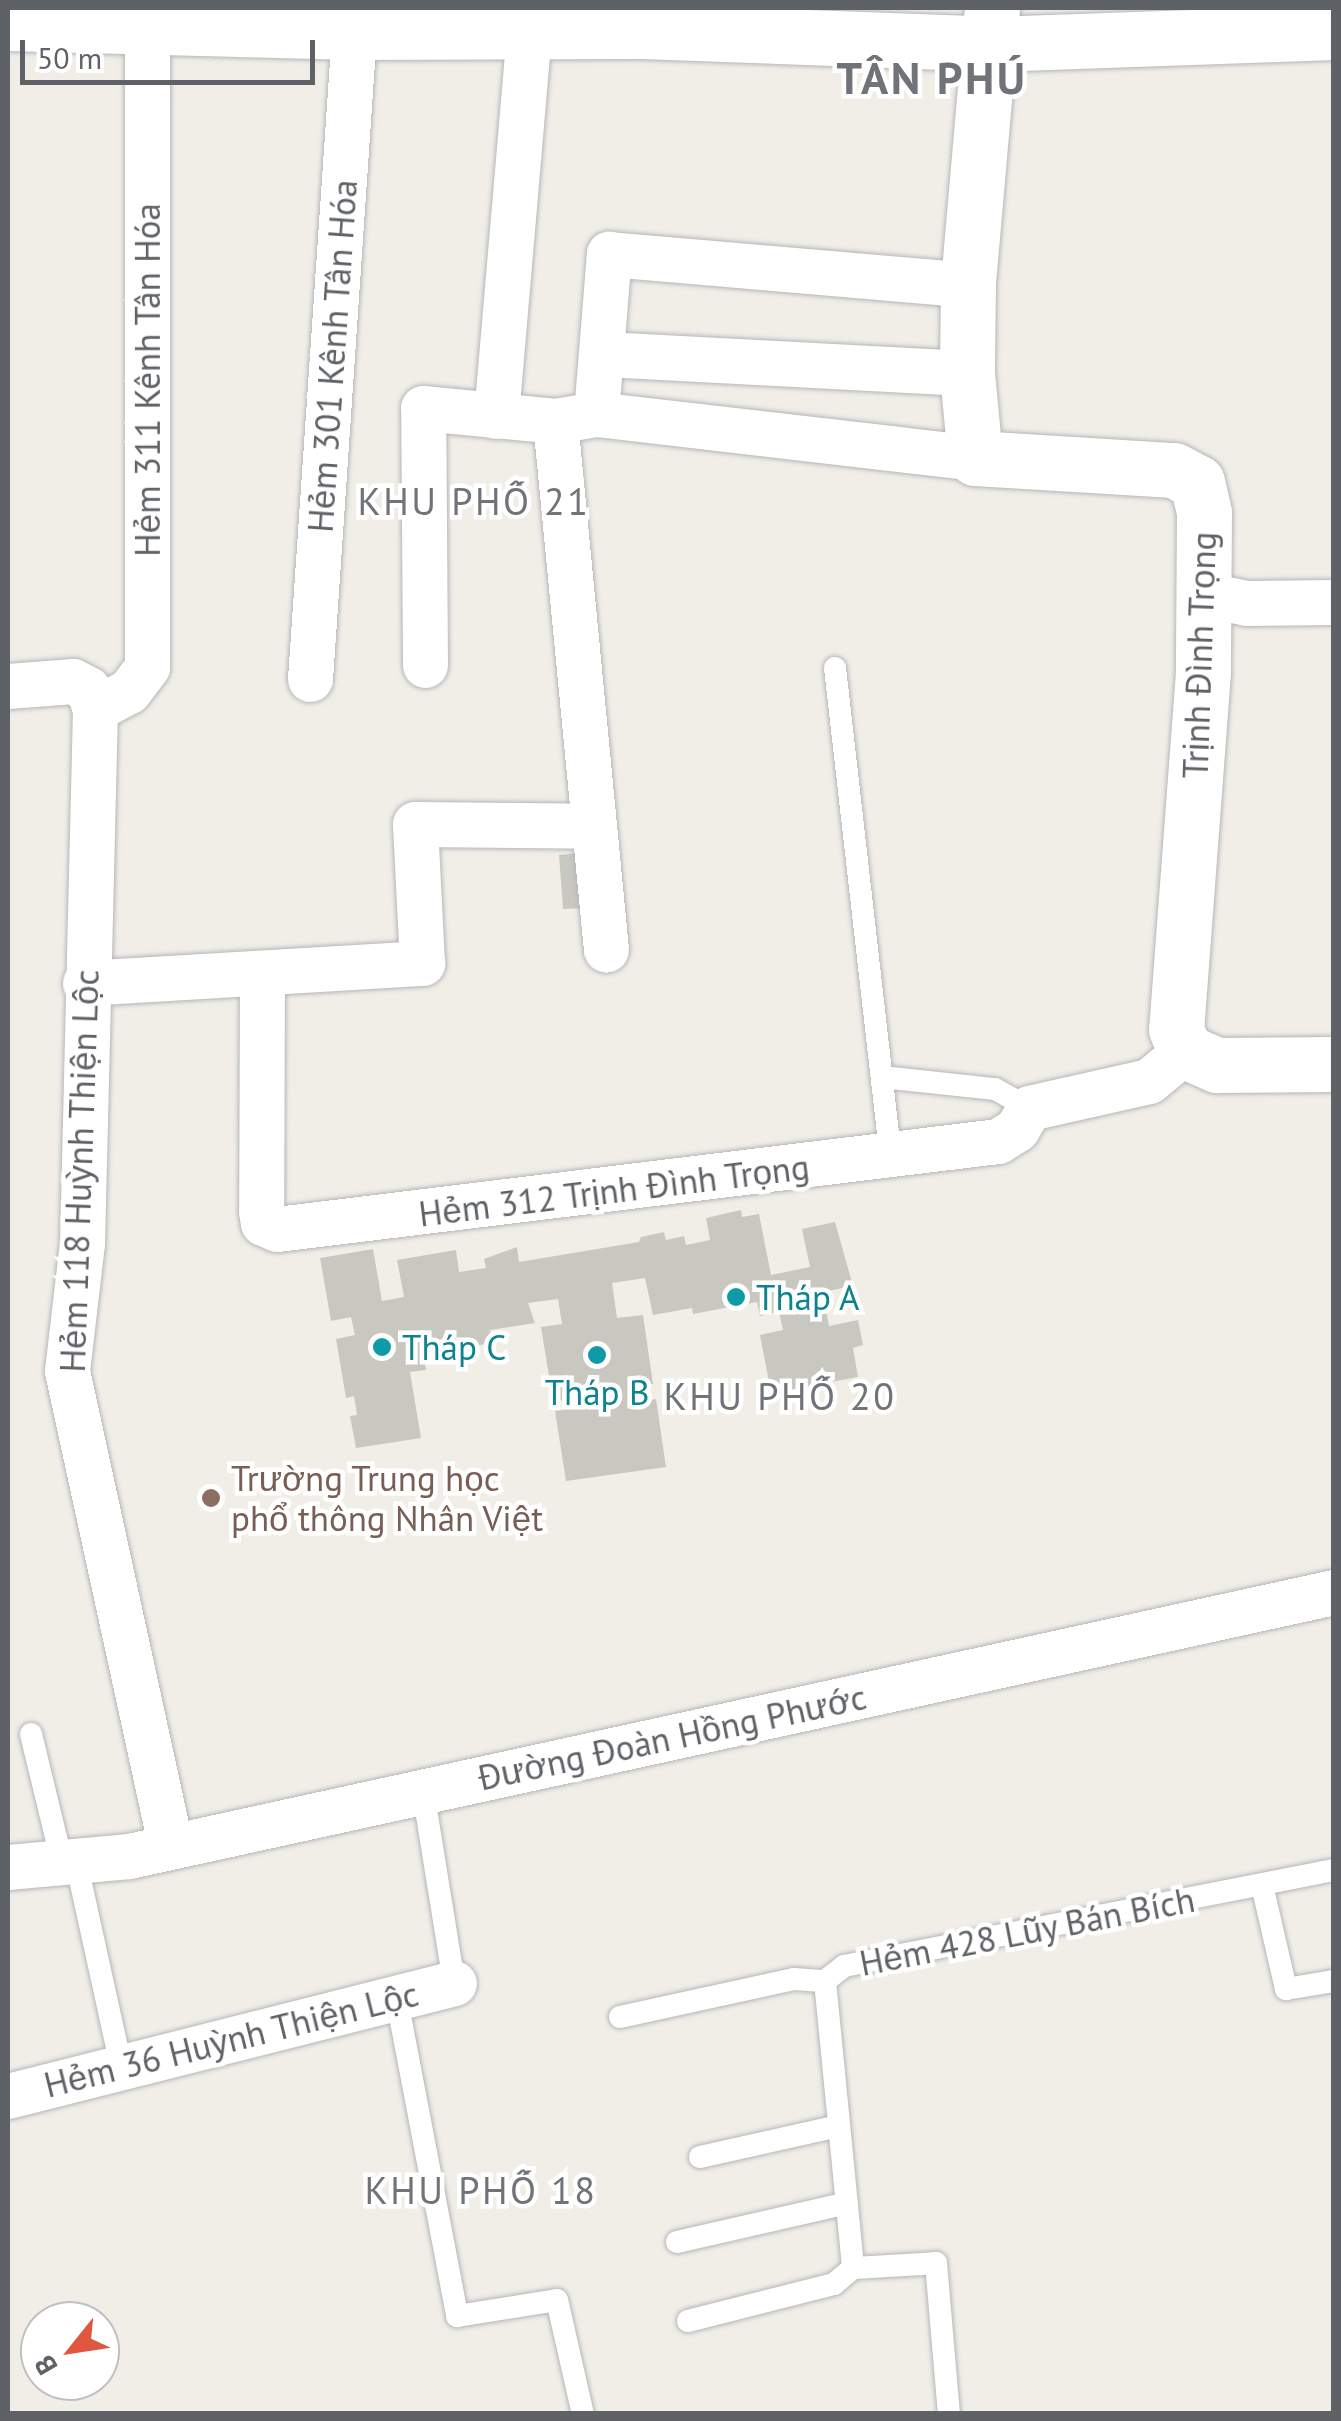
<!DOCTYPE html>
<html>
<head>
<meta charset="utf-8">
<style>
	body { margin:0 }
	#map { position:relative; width:1341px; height:2421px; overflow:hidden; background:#f0eee7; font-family:"PT Sans",sans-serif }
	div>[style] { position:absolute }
	.building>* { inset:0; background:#c8c8c1 }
	.roads { filter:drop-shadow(0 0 2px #b4b6bb) drop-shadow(0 0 2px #b4b6bb) }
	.service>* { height:22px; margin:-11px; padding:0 11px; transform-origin:11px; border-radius:11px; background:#fff }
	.minor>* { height:45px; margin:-22.5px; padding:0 22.5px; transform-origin:22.5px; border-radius:22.5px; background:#fff }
	.tertiary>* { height:55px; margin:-27.5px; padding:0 27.5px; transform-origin:27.5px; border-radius:27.5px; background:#fff }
	.dots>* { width:28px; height:28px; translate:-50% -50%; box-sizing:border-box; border:5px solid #fff; border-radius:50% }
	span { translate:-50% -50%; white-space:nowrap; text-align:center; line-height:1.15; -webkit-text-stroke:9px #fff; paint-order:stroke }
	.street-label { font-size:35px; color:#5e6166 }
	.culture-label { font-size:35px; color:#0d838f }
	.left { translate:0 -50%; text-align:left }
	.education-label { font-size:35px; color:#785e54 }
	.neighbourhood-label { font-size:38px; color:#707378; letter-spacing:2.5px }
	.district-label { font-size:45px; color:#707378; font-weight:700; letter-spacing:2.5px }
	.frame { position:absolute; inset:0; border:10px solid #5e6166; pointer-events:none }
	.north { position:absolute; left:20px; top:2301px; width:100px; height:100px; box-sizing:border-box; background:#fff; border:2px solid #bfc0c2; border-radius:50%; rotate:240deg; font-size:28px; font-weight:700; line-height:40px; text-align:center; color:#5e6166 }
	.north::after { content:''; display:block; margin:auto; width:35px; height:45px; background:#de573e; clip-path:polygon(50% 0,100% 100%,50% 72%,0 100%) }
	.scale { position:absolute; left:20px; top:40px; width:295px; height:45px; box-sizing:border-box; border:5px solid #5e6166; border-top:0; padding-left:12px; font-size:30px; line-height:35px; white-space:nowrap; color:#5e6166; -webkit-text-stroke:8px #fff; paint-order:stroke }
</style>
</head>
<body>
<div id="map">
	<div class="building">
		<div style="clip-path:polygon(582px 853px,586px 908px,563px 909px,559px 855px)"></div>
		<div style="clip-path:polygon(741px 1210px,742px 1217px,759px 1214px,771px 1275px,810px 1267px,802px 1229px,835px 1222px,853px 1286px,823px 1292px,829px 1326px,858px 1320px,863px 1345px,853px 1348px,858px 1377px,771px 1393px,760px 1335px,783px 1330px,779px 1312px,760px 1316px,757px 1302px,693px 1314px,692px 1308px,653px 1315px,645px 1278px,612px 1283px,617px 1318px,643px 1315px,653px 1384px,643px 1385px,645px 1401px,656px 1399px,666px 1467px,566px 1481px,555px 1411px,563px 1410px,562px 1400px,553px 1401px,541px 1327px,562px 1324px,558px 1299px,528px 1303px,535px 1323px,490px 1330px,492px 1343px,431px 1353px,431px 1347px,422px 1348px,426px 1370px,410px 1372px,421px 1438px,356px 1448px,350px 1416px,357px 1415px,354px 1396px,346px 1398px,336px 1339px,355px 1335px,351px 1317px,331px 1321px,320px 1258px,373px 1249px,382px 1301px,404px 1297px,397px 1260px,456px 1250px,459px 1272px,486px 1268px,484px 1259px,517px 1247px,519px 1262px,639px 1242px,641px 1237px,664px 1232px,666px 1240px,684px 1236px,686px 1245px,710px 1240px,706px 1218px)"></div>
	</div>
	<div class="roads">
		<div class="service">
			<div style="left:835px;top:668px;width:492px;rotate:83.5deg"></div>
			<div style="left:882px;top:1077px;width:114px;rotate:6.1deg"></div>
			<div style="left:995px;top:1089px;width:39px;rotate:29deg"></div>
			<div style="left:31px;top:1734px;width:132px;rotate:76.4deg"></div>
			<div style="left:423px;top:1791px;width:194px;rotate:80.8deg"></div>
			<div style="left:76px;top:1861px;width:210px;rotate:77.6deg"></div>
			<div style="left:1262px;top:1885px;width:107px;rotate:77deg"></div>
			<div style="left:1286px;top:1989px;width:49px;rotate:-9.5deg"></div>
			<div style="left:825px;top:1981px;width:24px;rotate:-38deg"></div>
			<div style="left:844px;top:1966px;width:499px;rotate:-11.1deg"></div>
			<div style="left:825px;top:1981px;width:288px;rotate:84.4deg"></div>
			<div style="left:853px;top:2268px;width:83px;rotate:-3.4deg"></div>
			<div style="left:936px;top:2263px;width:152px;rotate:85.1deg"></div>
			<div style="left:396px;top:1995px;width:327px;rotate:79.2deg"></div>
			<div style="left:457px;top:2316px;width:101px;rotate:-9.1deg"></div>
			<div style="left:557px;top:2300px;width:117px;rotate:77.2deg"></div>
			<div style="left:620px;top:2017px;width:178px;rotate:-12.3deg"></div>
			<div style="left:794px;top:1979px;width:31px;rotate:4deg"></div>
			<div style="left:700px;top:2157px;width:142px;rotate:-12.6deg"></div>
			<div style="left:677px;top:2242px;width:174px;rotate:-12.9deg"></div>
			<div style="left:688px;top:2321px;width:151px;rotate:-14.2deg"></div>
			<div style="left:834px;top:2284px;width:25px;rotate:-40deg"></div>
		</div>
		<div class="minor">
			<div style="left:603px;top:354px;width:364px;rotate:3deg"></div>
			<div style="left:596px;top:414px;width:161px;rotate:-85.4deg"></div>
			<div style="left:609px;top:254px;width:360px;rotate:4.9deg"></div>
			<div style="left:496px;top:416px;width:389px;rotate:-85.1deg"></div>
			<div style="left:555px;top:421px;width:531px;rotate:84.49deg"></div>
			<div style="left:1206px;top:595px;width:42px;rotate:11deg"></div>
			<div style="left:1247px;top:603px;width:87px;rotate:-0.7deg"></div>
			<div style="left:425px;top:665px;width:257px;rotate:-90.4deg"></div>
			<div style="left:423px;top:408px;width:133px;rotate:5.6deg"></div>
			<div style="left:555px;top:421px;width:42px;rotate:-9.7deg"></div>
			<div style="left:596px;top:414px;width:382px;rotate:6.6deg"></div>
			<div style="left:310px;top:679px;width:648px;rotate:-86.11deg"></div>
			<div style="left:8px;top:686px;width:65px;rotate:-4.4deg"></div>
			<div style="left:73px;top:681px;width:17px;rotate:28deg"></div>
			<div style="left:88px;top:689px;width:21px;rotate:71deg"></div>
			<div style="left:95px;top:709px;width:534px;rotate:91.39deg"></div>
			<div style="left:82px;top:1243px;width:129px;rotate:96.7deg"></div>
			<div style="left:67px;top:1371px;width:487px;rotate:77.7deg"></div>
			<div style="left:95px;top:709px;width:38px;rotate:-28deg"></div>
			<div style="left:129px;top:691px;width:30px;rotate:-53deg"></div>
			<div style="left:147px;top:667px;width:642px;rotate:-90deg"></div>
			<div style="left:262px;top:973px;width:238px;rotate:90.2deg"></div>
			<div style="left:261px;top:1211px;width:12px;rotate:81deg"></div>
			<div style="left:263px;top:1223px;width:15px;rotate:23deg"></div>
			<div style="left:277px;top:1229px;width:726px;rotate:-6.96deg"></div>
			<div style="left:998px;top:1141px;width:22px;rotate:-32deg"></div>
			<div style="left:1017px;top:1129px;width:24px;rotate:-60deg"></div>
			<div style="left:1029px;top:1108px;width:123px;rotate:-12.7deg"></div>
			<div style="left:1149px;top:1081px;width:47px;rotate:-39.8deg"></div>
			<div style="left:85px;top:983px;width:338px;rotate:-3.4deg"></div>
			<div style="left:422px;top:963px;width:139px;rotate:-92.9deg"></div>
			<div style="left:415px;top:824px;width:179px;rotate:0.6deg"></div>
			<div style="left:8px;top:1867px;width:121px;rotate:-5.2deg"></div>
			<div style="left:129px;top:1856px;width:1234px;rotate:-12.36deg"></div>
			<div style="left:8px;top:2096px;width:460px;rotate:-14.2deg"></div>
		</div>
		<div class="tertiary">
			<div style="left:992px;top:8px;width:278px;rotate:95deg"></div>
			<div style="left:968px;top:285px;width:88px;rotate:90.7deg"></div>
			<div style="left:967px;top:373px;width:85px;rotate:84.6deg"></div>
			<div style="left:975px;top:458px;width:199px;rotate:3.5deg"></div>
			<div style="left:1174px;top:470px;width:26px;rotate:28deg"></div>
			<div style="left:1197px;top:482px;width:32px;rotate:77deg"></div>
			<div style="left:1204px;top:513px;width:159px;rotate:90.4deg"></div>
			<div style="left:1203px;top:672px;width:358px;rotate:94.3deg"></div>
			<div style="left:1176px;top:1029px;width:24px;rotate:68deg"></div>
			<div style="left:1185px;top:1051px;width:35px;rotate:24deg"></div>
			<div style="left:1217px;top:1065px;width:117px;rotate:-0.5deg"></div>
			<div style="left:8px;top:23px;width:346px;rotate:1.5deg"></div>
			<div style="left:354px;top:32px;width:288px;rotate:-0.2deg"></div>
			<div style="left:642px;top:31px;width:350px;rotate:2.1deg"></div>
			<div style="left:992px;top:44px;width:342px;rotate:-2deg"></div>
		</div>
	</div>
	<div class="dots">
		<div style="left:736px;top:1297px;background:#0f9aa8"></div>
		<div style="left:382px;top:1347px;background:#0f9aa8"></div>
		<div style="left:597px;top:1355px;background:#0f9aa8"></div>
		<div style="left:211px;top:1498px;background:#8d6e63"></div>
	</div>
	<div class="street-label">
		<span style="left:332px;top:356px;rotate:-86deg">Hẻm 301 Kênh Tân Hóa</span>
		<span style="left:147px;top:380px;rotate:-90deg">Hẻm 311 Kênh Tân Hóa</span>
		<span style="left:1199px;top:655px;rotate:-88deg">Trịnh Đình Trọng</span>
		<span style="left:79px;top:1171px;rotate:-88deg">Hẻm 118 Huỳnh Thiện Lộc</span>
		<span style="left:614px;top:1190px;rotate:-7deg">Hẻm 312 Trịnh Đình Trọng</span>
		<span style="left:672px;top:1737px;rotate:-12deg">Đường Đoàn Hồng Phước</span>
		<span style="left:1027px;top:1931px;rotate:-11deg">Hẻm 428 Lũy Bán Bích</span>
		<span style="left:231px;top:2039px;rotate:-14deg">Hẻm 36 Huỳnh Thiện Lộc</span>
	</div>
	<div class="culture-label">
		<span class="left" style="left:756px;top:1297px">Tháp A</span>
		<span class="left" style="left:402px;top:1347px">Tháp C</span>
		<span style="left:597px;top:1392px">Tháp B</span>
	</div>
	<div class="education-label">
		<span class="left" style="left:231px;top:1498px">Trường Trung học<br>phổ thông Nhân Việt</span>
	</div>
	<div class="neighbourhood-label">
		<span style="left:474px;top:501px">KHU PHỐ 21</span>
		<span style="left:780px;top:1396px">KHU PHỐ 20</span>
		<span style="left:481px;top:2190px">KHU PHỐ 18</span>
	</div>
	<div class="district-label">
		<span style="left:932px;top:78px">TÂN PHÚ</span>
	</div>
	<div class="frame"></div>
	<div class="north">B</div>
	<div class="scale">50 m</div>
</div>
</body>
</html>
